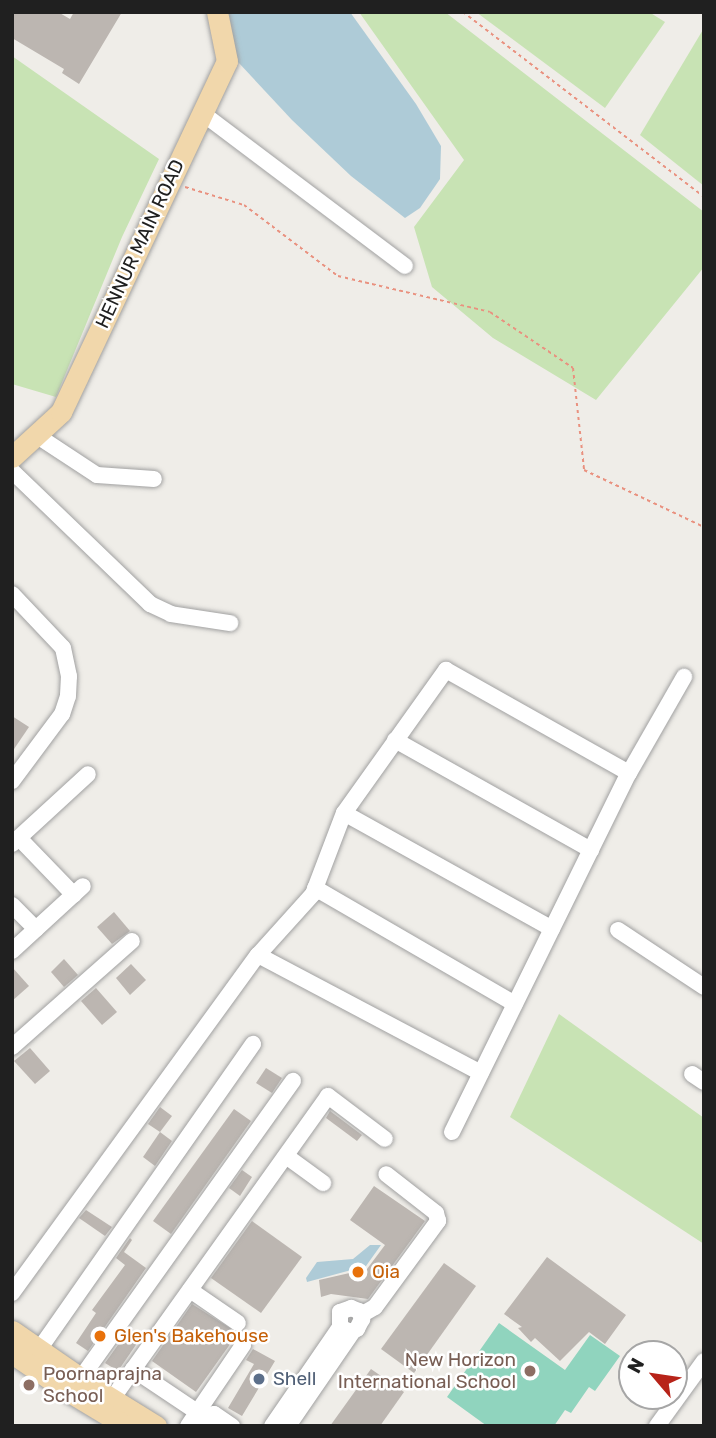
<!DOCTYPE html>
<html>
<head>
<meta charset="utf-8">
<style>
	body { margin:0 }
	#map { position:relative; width:716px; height:1438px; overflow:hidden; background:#efede8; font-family:Rubik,sans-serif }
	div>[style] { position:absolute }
	.grass>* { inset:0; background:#c8e3b4 }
	.pitch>* { inset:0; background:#90d4be }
	.water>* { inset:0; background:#aecbd7 }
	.building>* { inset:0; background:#bcb6b1 }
	.path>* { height:2px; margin-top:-1px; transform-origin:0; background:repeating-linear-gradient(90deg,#e9917f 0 3.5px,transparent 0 7px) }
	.roads { filter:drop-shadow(0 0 2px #a1a1a1) drop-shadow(0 0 2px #a1a1a1) }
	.minor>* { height:16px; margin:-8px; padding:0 8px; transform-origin:8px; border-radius:8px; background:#fff }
	.major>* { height:21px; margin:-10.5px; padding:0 10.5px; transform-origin:10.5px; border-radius:10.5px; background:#f1d7ab }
	.dots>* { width:19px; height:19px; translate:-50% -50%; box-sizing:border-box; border:4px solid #fff; border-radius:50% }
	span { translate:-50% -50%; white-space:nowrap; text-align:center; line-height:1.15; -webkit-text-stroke:5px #fff; paint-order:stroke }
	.street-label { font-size:19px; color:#202020 }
	.food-label { font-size:19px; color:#c56008 }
	.left { translate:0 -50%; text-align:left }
	.education-label { font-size:19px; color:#785e54 }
	.right { translate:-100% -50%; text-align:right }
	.service-label { font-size:19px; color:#4e5e75 }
	.frame { position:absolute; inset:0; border:14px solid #202020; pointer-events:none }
	.north { position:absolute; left:618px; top:1340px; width:70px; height:70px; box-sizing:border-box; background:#fff; border:2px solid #a6a6a6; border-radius:50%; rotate:299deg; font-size:19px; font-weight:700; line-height:28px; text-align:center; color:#202020 }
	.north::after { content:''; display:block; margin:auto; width:24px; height:32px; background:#b72319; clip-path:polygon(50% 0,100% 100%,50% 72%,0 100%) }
</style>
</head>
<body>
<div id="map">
	<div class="grass">
		<div style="clip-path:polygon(359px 12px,445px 12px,704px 212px,704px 267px,596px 400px,493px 338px,432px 287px,414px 227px,464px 160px)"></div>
		<div style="clip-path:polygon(476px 12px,649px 12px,665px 22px,605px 108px)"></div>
		<div style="clip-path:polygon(704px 28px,704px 186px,640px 135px)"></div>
		<div style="clip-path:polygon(12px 56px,159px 159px,122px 237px,56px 397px,12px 384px)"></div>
		<div style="clip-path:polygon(559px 1014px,704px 1118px,704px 1244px,510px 1117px)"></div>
	</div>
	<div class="pitch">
		<div style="clip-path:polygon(499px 1323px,565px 1370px,590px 1335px,620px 1356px,595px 1391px,589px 1387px,571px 1413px,565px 1410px,554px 1426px,487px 1426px,447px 1397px)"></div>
	</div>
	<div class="water">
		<div style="clip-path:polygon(224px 12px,350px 12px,416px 104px,441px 146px,440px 179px,420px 208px,405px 218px,351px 176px,292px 120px,238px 62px)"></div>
		<div style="clip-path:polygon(370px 1245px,381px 1245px,366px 1266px,307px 1282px,306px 1278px,317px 1262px,353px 1259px)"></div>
	</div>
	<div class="building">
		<div style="clip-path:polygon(12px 12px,58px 12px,70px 19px,74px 12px,122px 12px,79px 84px,62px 73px,64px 69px,12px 38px)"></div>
		<div style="clip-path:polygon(12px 716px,29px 727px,12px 752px)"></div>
		<div style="clip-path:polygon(114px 912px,130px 931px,112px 944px,97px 927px)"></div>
		<div style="clip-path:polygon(64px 959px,78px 975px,64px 987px,51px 972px)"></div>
		<div style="clip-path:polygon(131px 964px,146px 980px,130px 995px,116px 978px)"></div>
		<div style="clip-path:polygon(12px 967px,29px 986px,12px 1001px)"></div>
		<div style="clip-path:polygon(96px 988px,117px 1012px,102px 1025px,81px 1001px)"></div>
		<div style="clip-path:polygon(30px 1048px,50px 1071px,35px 1084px,14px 1061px)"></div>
		<div style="clip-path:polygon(266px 1068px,282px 1078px,272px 1093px,256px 1083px)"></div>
		<div style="clip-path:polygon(160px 1107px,172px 1116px,160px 1132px,148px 1124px)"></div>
		<div style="clip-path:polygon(234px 1109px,251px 1121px,171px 1234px,153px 1221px)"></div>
		<div style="clip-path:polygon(330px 1111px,362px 1135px,357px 1141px,326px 1118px)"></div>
		<div style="clip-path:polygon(160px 1132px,172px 1141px,155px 1166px,143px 1157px)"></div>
		<div style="clip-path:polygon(242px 1170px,252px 1177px,240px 1196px,229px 1188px)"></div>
		<div style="clip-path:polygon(374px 1186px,425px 1221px,368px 1299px,331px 1294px,321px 1297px,319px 1280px,367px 1269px,385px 1245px,350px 1220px)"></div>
		<div style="clip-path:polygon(86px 1210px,112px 1227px,105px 1236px,79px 1218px)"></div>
		<div style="clip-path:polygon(252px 1221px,302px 1257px,261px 1313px,211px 1278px)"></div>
		<div style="clip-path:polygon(130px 1238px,132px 1240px,124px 1252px,146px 1268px,88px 1351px,76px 1343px,96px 1313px,92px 1310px,125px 1265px,116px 1258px)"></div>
		<div style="clip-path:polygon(547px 1257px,626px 1315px,605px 1344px,589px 1332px,560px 1361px,535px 1338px,531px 1342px,518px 1328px,522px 1327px,504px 1314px)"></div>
		<div style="clip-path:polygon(444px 1263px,476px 1286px,414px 1373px,381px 1349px)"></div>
		<div style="clip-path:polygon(192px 1304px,238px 1333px,196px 1392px,152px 1361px)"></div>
		<div style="clip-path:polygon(130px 1328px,142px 1336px,118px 1371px,105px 1363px)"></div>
		<div style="clip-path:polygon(253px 1349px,275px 1361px,242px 1416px,228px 1408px,254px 1364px,246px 1360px)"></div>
		<div style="clip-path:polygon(371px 1369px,404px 1392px,380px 1426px,330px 1426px)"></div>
	</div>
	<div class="path">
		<div style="left:463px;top:12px;width:304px;rotate:37.5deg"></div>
		<div style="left:185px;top:187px;width:62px;rotate:17deg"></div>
		<div style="left:244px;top:205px;width:118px;rotate:37.1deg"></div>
		<div style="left:338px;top:276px;width:156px;rotate:13.3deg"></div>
		<div style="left:490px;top:312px;width:100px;rotate:34deg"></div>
		<div style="left:573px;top:368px;width:103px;rotate:83.8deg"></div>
		<div style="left:584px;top:470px;width:133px;rotate:25.4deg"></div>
	</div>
	<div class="roads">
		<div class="minor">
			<div style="left:202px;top:113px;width:254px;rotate:37deg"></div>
			<div style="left:36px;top:435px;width:73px;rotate:33.3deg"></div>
			<div style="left:97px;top:475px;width:57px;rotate:4deg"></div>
			<div style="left:12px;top:471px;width:192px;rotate:43.9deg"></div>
			<div style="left:150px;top:604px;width:23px;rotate:25deg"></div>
			<div style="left:171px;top:614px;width:60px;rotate:8.7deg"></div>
			<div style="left:12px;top:594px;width:74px;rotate:46.6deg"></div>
			<div style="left:63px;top:648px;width:29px;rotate:78deg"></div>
			<div style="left:69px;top:676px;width:20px;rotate:93deg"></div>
			<div style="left:68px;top:696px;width:19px;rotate:108deg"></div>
			<div style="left:62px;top:714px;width:84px;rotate:126.7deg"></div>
			<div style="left:395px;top:740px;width:225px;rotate:29.3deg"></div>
			<div style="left:344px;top:813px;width:238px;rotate:29.1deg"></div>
			<div style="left:19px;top:838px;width:79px;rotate:46deg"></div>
			<div style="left:12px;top:844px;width:103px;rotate:-42.6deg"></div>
			<div style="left:315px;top:888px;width:231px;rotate:30.1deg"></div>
			<div style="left:12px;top:905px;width:34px;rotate:45deg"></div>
			<div style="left:618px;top:930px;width:103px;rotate:33.5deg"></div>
			<div style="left:12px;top:951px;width:96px;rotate:-42.5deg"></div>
			<div style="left:258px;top:955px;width:252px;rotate:27.9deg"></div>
			<div style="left:12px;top:1047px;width:160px;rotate:-41.5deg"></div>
			<div style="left:692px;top:1074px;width:14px;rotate:34deg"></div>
			<div style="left:452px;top:1132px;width:400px;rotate:-63.8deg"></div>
			<div style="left:629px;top:773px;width:111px;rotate:-60.2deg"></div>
			<div style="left:286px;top:1156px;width:46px;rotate:36.1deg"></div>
			<div style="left:190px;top:1290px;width:58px;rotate:34.5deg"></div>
			<div style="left:12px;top:1293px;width:418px;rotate:-54deg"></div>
			<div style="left:258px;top:955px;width:82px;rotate:-48deg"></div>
			<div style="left:313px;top:894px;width:87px;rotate:-69.1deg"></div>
			<div style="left:344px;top:813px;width:176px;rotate:-54.5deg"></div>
			<div style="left:446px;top:670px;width:210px;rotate:29.4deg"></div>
			<div style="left:361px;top:1315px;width:16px;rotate:-30deg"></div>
			<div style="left:375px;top:1307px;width:107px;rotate:-53.8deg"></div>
			<div style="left:438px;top:1221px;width:8px;rotate:-104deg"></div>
			<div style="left:436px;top:1213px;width:63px;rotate:-142deg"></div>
			<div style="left:38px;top:1351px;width:375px;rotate:-55deg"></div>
			<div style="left:133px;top:1369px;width:77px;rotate:33.9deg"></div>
			<div style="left:81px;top:1378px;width:365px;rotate:-54.5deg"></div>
			<div style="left:112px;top:1399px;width:372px;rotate:-54.5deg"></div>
			<div style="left:328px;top:1096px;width:71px;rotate:37deg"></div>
			<div style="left:188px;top:1426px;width:98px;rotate:-55.8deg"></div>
			<div style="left:205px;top:1426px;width:15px;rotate:-53deg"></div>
			<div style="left:214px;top:1414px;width:22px;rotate:34deg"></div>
			<div style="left:272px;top:1426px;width:120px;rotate:-55.5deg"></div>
			<div style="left:340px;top:1327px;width:15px;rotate:-90deg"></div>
			<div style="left:340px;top:1312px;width:12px;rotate:-20deg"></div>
			<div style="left:351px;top:1308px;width:9px;rotate:21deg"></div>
			<div style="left:359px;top:1311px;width:9px;rotate:69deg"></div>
			<div style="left:362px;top:1319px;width:11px;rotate:117deg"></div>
			<div style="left:357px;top:1329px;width:8px;rotate:157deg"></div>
			<div style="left:350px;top:1332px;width:11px;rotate:-153deg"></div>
			<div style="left:288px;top:1426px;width:115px;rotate:-55.6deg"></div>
			<div style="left:657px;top:1426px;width:80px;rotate:-54.1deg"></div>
		</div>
		<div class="major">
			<div style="left:12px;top:457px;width:67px;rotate:-42.6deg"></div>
			<div style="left:61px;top:412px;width:388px;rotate:-64.7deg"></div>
			<div style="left:227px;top:61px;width:50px;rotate:-101.5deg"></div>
			<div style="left:12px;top:1331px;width:106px;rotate:34.6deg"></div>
			<div style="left:99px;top:1391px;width:67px;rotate:31.6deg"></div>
			<div style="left:12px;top:1353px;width:68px;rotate:34.2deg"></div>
			<div style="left:68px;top:1391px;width:68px;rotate:31.1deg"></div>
		</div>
	</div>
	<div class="dots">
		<div style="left:358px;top:1272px;background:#e8710a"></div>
		<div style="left:100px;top:1336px;background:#e8710a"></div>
		<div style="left:530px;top:1371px;background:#8d6e63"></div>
		<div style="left:259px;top:1379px;background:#5c6f8a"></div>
		<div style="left:29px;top:1385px;background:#8d6e63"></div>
	</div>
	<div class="street-label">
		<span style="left:140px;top:244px;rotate:-65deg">HENNUR MAIN ROAD</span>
	</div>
	<div class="food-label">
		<span class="left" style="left:372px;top:1272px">Oia</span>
		<span class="left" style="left:114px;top:1336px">Glen's Bakehouse</span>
	</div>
	<div class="education-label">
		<span class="right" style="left:516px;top:1371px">New Horizon<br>International School</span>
		<span class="left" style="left:43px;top:1385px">Poornaprajna<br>School</span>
	</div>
	<div class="service-label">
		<span class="left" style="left:273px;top:1379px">Shell</span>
	</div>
	<div class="frame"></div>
	<div class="north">N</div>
</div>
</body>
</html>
